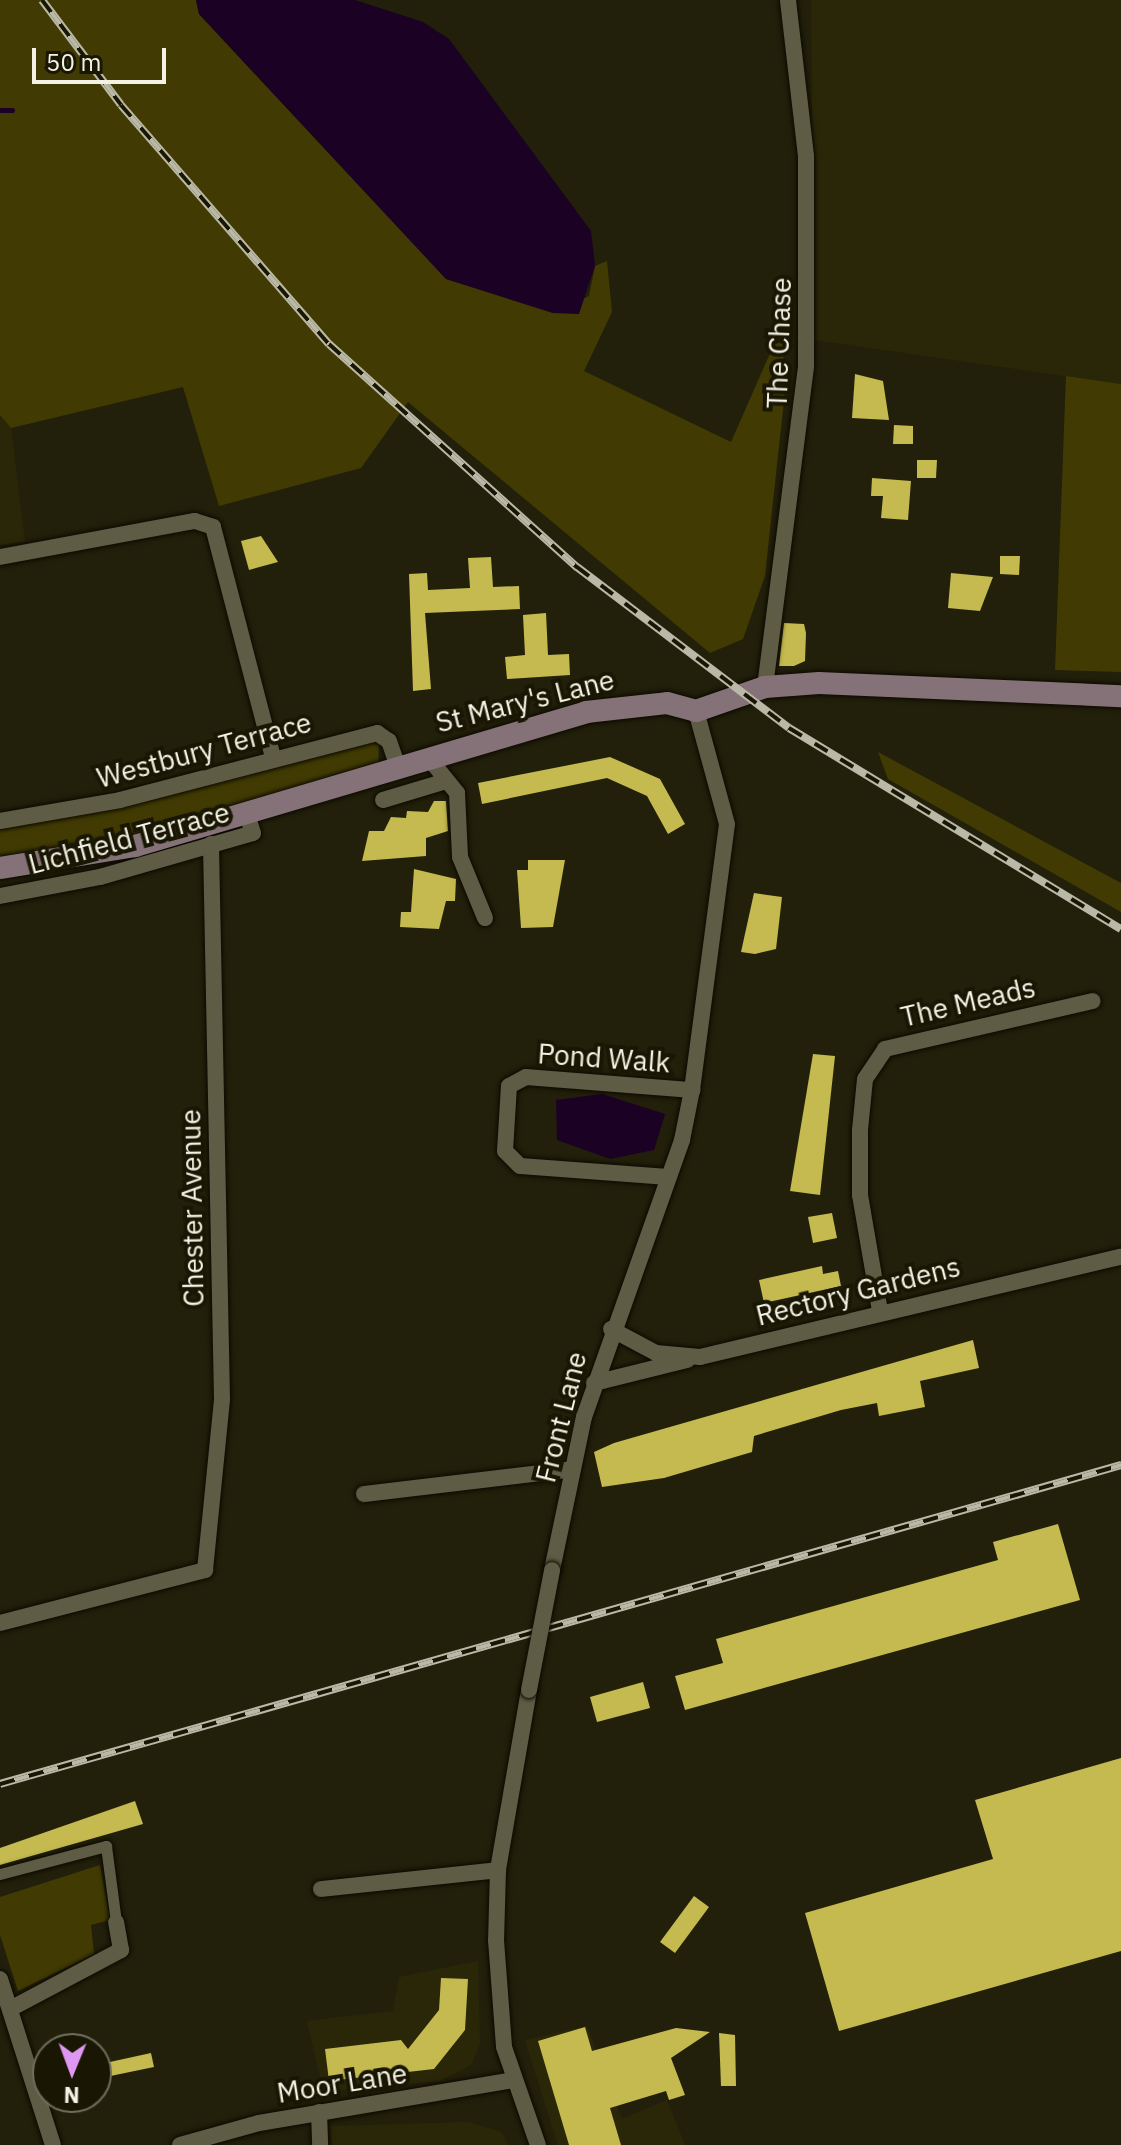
<!DOCTYPE html>
<html>
<head>
<meta charset="utf-8">
<style>
	body { margin:0 }
	#map { position:relative; width:1121px; height:2145px; overflow:hidden; background:#22200a; font-family:"IBM Plex Sans",sans-serif }
	div>[style] { position:absolute }
	.built>* { inset:0; background:#2a2709 }
	.green>* { inset:0; background:#413b03 }
	.water>* { inset:0; background:#1b0123 }
	.stream>* { height:5px; margin:-2.5px; padding:0 2.5px; transform-origin:2.5px; border-radius:2.5px; background:#1b0123 }
	.building>* { inset:0; background:#c5ba4f }
	.roads { filter:drop-shadow(0 0 2px #0c0900) drop-shadow(0 0 2px #0c0900) }
	.pedestrian>* { height:11px; margin:-5.5px; padding:0 5.5px; transform-origin:5.5px; border-radius:5.5px; background:#5e5c45 }
	.minor>* { height:16px; margin:-8px; padding:0 8px; transform-origin:8px; border-radius:8px; background:#5e5c45 }
	.secondary>* { height:22px; margin:-11px; padding:0 11px; transform-origin:11px; border-radius:11px; background:#847278 }
	.rail>* { height:8px; margin-top:-4px; transform-origin:0; background:repeating-linear-gradient(90deg,#191603 0 15px,#bab9a8 0 30px); box-sizing:border-box; border-block:2px solid #bab9a8 }
	.bridges { filter:drop-shadow(0 0 2px #0c0900) drop-shadow(0 0 2px #0c0900) }
	.minor-bridge>* { height:16px; margin:-8px; padding:0 8px; transform-origin:8px; border-radius:8px; background:#5e5c45 }
	span { translate:-50% -50%; white-space:nowrap; text-align:center; line-height:1.15; -webkit-text-stroke:8px #191603; paint-order:stroke }
	.street-label { font-size:28px; color:#f3f2e4 }
	.north { position:absolute; left:32px; top:2033px; width:80px; height:80px; box-sizing:border-box; background:#191603; border:2px solid #706e5d; border-radius:50%; rotate:181deg; font-size:22px; font-weight:700; line-height:32px; text-align:center; color:#f3f2e4 }
	.north::after { content:''; display:block; margin:auto; width:28px; height:36px; background:#df98f2; clip-path:polygon(50% 0,100% 100%,50% 72%,0 100%) }
	.scale { position:absolute; left:32px; top:48px; width:134px; height:36px; box-sizing:border-box; border:4px solid #f3f2e4; border-top:0; padding-left:10px; font-size:24px; line-height:28px; white-space:nowrap; color:#f3f2e4; -webkit-text-stroke:6px #191603; paint-order:stroke }
</style>
</head>
<body>
<div id="map">
	<div class="built">
		<div style="clip-path:polygon(811px 0,1121px 0,1121px 384px,814px 340px)"></div>
		<div style="clip-path:polygon(0 415px,11px 428px,25px 542px,0 545px)"></div>
		<div style="clip-path:polygon(478px 1961px,480px 2044px,471px 2065px,440px 2081px,323px 2091px,307px 2021px,393px 2011px,399px 1977px)"></div>
		<div style="clip-path:polygon(587px 2026px,622px 2119px,667px 2100px,685px 2145px,558px 2145px,525px 2040px)"></div>
		<div style="clip-path:polygon(468px 2122px,502px 2132px,508px 2145px,332px 2145px,330px 2126px)"></div>
	</div>
	<div class="green">
		<div style="clip-path:polygon(0 0,196px 0,199px 14px,446px 279px,553px 313px,589px 296px,595px 266px,607px 261px,612px 312px,584px 371px,731px 442px,782px 326px,785px 391px,765px 576px,743px 639px,710px 653px,408px 402px,361px 468px,219px 506px,183px 387px,11px 428px,0 415px)"></div>
		<div style="clip-path:polygon(1066px 376px,1121px 384px,1121px 672px,1055px 670px)"></div>
		<div style="clip-path:polygon(365px 739px,379px 743px,378px 769px,157px 832px,0 860px,0 826px)"></div>
		<div style="clip-path:polygon(878px 752px,1121px 883px,1121px 912px,888px 779px)"></div>
		<div style="clip-path:polygon(100px 1865px,110px 1920px,91px 1925px,94px 1954px,18px 1991px,0 1935px,0 1897px)"></div>
	</div>
	<div class="water">
		<div style="clip-path:polygon(196px 0,355px 0,423px 22px,449px 39px,591px 231px,595px 266px,579px 314px,553px 313px,446px 279px,199px 14px)"></div>
		<div style="clip-path:polygon(602px 1094px,665px 1114px,654px 1150px,610px 1159px,557px 1140px,556px 1100px)"></div>
	</div>
	<div class="stream">
		<div style="left:0;top:110px;width:12px"></div>
	</div>
	<div class="building">
		<div style="clip-path:polygon(855px 374px,883px 381px,889px 420px,852px 418px)"></div>
		<div style="clip-path:polygon(894px 425px,913px 426px,913px 444px,893px 444px)"></div>
		<div style="clip-path:polygon(917px 460px,937px 460px,936px 478px,917px 478px)"></div>
		<div style="clip-path:polygon(872px 478px,911px 481px,908px 520px,881px 518px,883px 496px,871px 496px)"></div>
		<div style="clip-path:polygon(261px 536px,278px 562px,249px 570px,241px 541px)"></div>
		<div style="clip-path:polygon(1000px 556px,1020px 556px,1019px 575px,1000px 574px)"></div>
		<div style="clip-path:polygon(491px 557px,493px 587px,519px 586px,520px 609px,425px 613px,431px 689px,413px 691px,409px 574px,427px 573px,428px 590px,470px 588px,468px 558px)"></div>
		<div style="clip-path:polygon(951px 573px,993px 577px,980px 611px,948px 608px)"></div>
		<div style="clip-path:polygon(546px 613px,548px 655px,569px 654px,570px 675px,507px 679px,505px 657px,525px 655px,523px 615px)"></div>
		<div style="clip-path:polygon(784px 623px,804px 624px,806px 633px,805px 661px,794px 666px,779px 666px)"></div>
		<div style="clip-path:polygon(610px 757px,660px 779px,685px 824px,668px 834px,647px 796px,607px 778px,482px 804px,478px 783px)"></div>
		<div style="clip-path:polygon(434px 801px,446px 801px,448px 831px,426px 838px,426px 856px,362px 861px,369px 831px,384px 831px,391px 817px,406px 818px,407px 811px,428px 812px)"></div>
		<div style="clip-path:polygon(528px 860px,565px 860px,553px 927px,521px 928px,517px 870px,528px 870px)"></div>
		<div style="clip-path:polygon(414px 869px,456px 879px,455px 901px,446px 901px,439px 929px,400px 927px,401px 912px,411px 912px)"></div>
		<div style="clip-path:polygon(754px 893px,782px 897px,776px 949px,755px 954px,741px 952px)"></div>
		<div style="clip-path:polygon(813px 1054px,835px 1056px,820px 1195px,790px 1191px)"></div>
		<div style="clip-path:polygon(832px 1213px,837px 1238px,813px 1243px,808px 1217px)"></div>
		<div style="clip-path:polygon(822px 1266px,823px 1274px,838px 1271px,841px 1286px,764px 1303px,759px 1280px)"></div>
		<div style="clip-path:polygon(973px 1340px,979px 1368px,920px 1381px,925px 1407px,879px 1416px,877px 1403px,841px 1410px,754px 1436px,752px 1452px,664px 1478px,602px 1487px,594px 1452px,614px 1443px)"></div>
		<div style="clip-path:polygon(1058px 1524px,1080px 1600px,685px 1710px,675px 1676px,723px 1663px,716px 1639px,998px 1560px,993px 1542px)"></div>
		<div style="clip-path:polygon(643px 1682px,650px 1708px,597px 1722px,590px 1697px)"></div>
		<div style="clip-path:polygon(1121px 1758px,1121px 1951px,839px 2031px,805px 1913px,993px 1859px,975px 1800px)"></div>
		<div style="clip-path:polygon(135px 1801px,143px 1824px,0 1865px,0 1848px)"></div>
		<div style="clip-path:polygon(694px 1896px,709px 1907px,675px 1953px,660px 1942px)"></div>
		<div style="clip-path:polygon(441px 1978px,468px 1979px,465px 2030px,434px 2069px,329px 2081px,325px 2049px,401px 2040px,408px 2049px,439px 2010px)"></div>
		<div style="clip-path:polygon(585px 2027px,592px 2051px,676px 2028px,710px 2032px,671px 2058px,685px 2095px,669px 2100px,666px 2091px,610px 2108px,621px 2145px,569px 2145px,538px 2041px)"></div>
		<div style="clip-path:polygon(719px 2033px,735px 2035px,736px 2086px,721px 2086px)"></div>
		<div style="clip-path:polygon(151px 2053px,154px 2067px,96px 2079px,96px 2065px)"></div>
	</div>
	<div class="roads">
		<div class="pedestrian">
			<div style="left:0;top:1874px;width:110px;rotate:-14.8deg"></div>
			<div style="left:106px;top:1846px;width:77px;rotate:82.5deg"></div>
		</div>
		<div class="minor">
			<div style="left:0;top:557px;width:198px;rotate:-10.5deg"></div>
			<div style="left:195px;top:521px;width:19px;rotate:18deg"></div>
			<div style="left:213px;top:527px;width:239px;rotate:75.4deg"></div>
			<div style="left:765px;top:687px;width:324px;rotate:-82.7deg"></div>
			<div style="left:806px;top:366px;width:210px;rotate:-90deg"></div>
			<div style="left:806px;top:156px;width:157px;rotate:-96.6deg"></div>
			<div style="left:428px;top:757px;width:46px;rotate:51.1deg"></div>
			<div style="left:457px;top:793px;width:64px;rotate:87.3deg"></div>
			<div style="left:460px;top:857px;width:66px;rotate:67.7deg"></div>
			<div style="left:383px;top:800px;width:63px;rotate:-16.7deg"></div>
			<div style="left:0;top:821px;width:122px;rotate:-9.9deg"></div>
			<div style="left:120px;top:800px;width:266px;rotate:-14.6deg"></div>
			<div style="left:377px;top:733px;width:14px;rotate:34deg"></div>
			<div style="left:389px;top:741px;width:28px;rotate:71deg"></div>
			<div style="left:0;top:896px;width:102px;rotate:-10.8deg"></div>
			<div style="left:100px;top:877px;width:159px;rotate:-16deg"></div>
			<div style="left:253px;top:833px;width:19px;rotate:-108deg"></div>
			<div style="left:668px;top:1177px;width:148px;rotate:-175.7deg"></div>
			<div style="left:520px;top:1166px;width:21px;rotate:-135deg"></div>
			<div style="left:505px;top:1151px;width:65px;rotate:-86.5deg"></div>
			<div style="left:509px;top:1086px;width:19px;rotate:-28deg"></div>
			<div style="left:526px;top:1077px;width:167px;rotate:4.5deg"></div>
			<div style="left:880px;top:1311px;width:118px;rotate:-99.8deg"></div>
			<div style="left:860px;top:1195px;width:65px;rotate:-90deg"></div>
			<div style="left:860px;top:1130px;width:51px;rotate:-84.4deg"></div>
			<div style="left:865px;top:1079px;width:36px;rotate:-56deg"></div>
			<div style="left:885px;top:1049px;width:213px;rotate:-13deg"></div>
			<div style="left:611px;top:1329px;width:51px;rotate:28.1deg"></div>
			<div style="left:656px;top:1353px;width:44px;rotate:5.2deg"></div>
			<div style="left:700px;top:1357px;width:433px;rotate:-13.4deg"></div>
			<div style="left:594px;top:1383px;width:96px;rotate:-13.9deg"></div>
			<div style="left:364px;top:1494px;width:210px;rotate:-6.8deg"></div>
			<div style="left:552px;top:1570px;width:156px;rotate:-78.2deg"></div>
			<div style="left:584px;top:1417px;width:294px;rotate:-70.5deg"></div>
			<div style="left:682px;top:1140px;width:51px;rotate:-78.7deg"></div>
			<div style="left:692px;top:1090px;width:268px;rotate:-82.5deg"></div>
			<div style="left:727px;top:824px;width:117px;rotate:-105.3deg"></div>
			<div style="left:0;top:1623px;width:212px;rotate:-14.5deg"></div>
			<div style="left:205px;top:1570px;width:172px;rotate:-84.3deg"></div>
			<div style="left:222px;top:1399px;width:555px;rotate:-91.14deg"></div>
			<div style="left:529px;top:1690px;width:183px;rotate:99.8deg"></div>
			<div style="left:498px;top:1870px;width:70px;rotate:91.6deg"></div>
			<div style="left:496px;top:1940px;width:107px;rotate:85.7deg"></div>
			<div style="left:504px;top:2047px;width:104px;rotate:70.9deg"></div>
			<div style="left:321px;top:1889px;width:178px;rotate:-6.1deg"></div>
			<div style="left:0;top:1979px;width:174px;rotate:72.3deg"></div>
			<div style="left:10px;top:2009px;width:126px;rotate:-28deg"></div>
			<div style="left:121px;top:1950px;width:28px;rotate:-100deg"></div>
			<div style="left:319px;top:2112px;width:33px;rotate:88deg"></div>
			<div style="left:180px;top:2145px;width:82px;rotate:-15.6deg"></div>
			<div style="left:259px;top:2123px;width:259px;rotate:-9.6deg"></div>
		</div>
		<div class="secondary">
			<div style="left:0;top:868px;width:137px;rotate:-9.3deg"></div>
			<div style="left:135px;top:846px;width:470px;rotate:-16.5deg"></div>
			<div style="left:586px;top:712px;width:81px;rotate:-6.3deg"></div>
			<div style="left:667px;top:703px;width:30px;rotate:15deg"></div>
			<div style="left:696px;top:711px;width:73px;rotate:-19.2deg"></div>
			<div style="left:765px;top:687px;width:54px;rotate:-4.2deg"></div>
			<div style="left:819px;top:683px;width:302px;rotate:2.5deg"></div>
		</div>
	</div>
	<div class="rail">
		<div style="left:42px;top:0;width:131px;rotate:53deg"></div>
		<div style="left:121px;top:105px;width:317px;rotate:49deg"></div>
		<div style="left:329px;top:344px;width:334px;rotate:42deg"></div>
		<div style="left:577px;top:567px;width:266px;rotate:37.2deg"></div>
		<div style="left:789px;top:728px;width:388px;rotate:31.2deg"></div>
		<div style="left:0;top:1784px;width:1166px;rotate:-15.88deg"></div>
	</div>
	<div class="bridges">
		<div class="minor-bridge">
			<div style="left:529px;top:1690px;width:122px;rotate:-79.1deg"></div>
		</div>
	</div>
	<div class="street-label">
		<span style="left:779px;top:343px;rotate:-88deg">The Chase</span>
		<span style="left:525px;top:701px;rotate:-14deg">St Mary's Lane</span>
		<span style="left:204px;top:750px;rotate:-15deg">Westbury Terrace</span>
		<span style="left:129px;top:838px;rotate:-15deg">Lichfield Terrace</span>
		<span style="left:968px;top:1002px;rotate:-13deg">The Meads</span>
		<span style="left:604px;top:1058px;rotate:4deg">Pond Walk</span>
		<span style="left:192px;top:1208px;rotate:-91deg">Chester Avenue</span>
		<span style="left:858px;top:1291px;rotate:-14deg">Rectory Gardens</span>
		<span style="left:561px;top:1417px;rotate:-76deg">Front Lane</span>
		<span style="left:342px;top:2083px;rotate:-9deg">Moor Lane</span>
	</div>
	<div class="north">N</div>
	<div class="scale">50 m</div>
</div>
</body>
</html>
